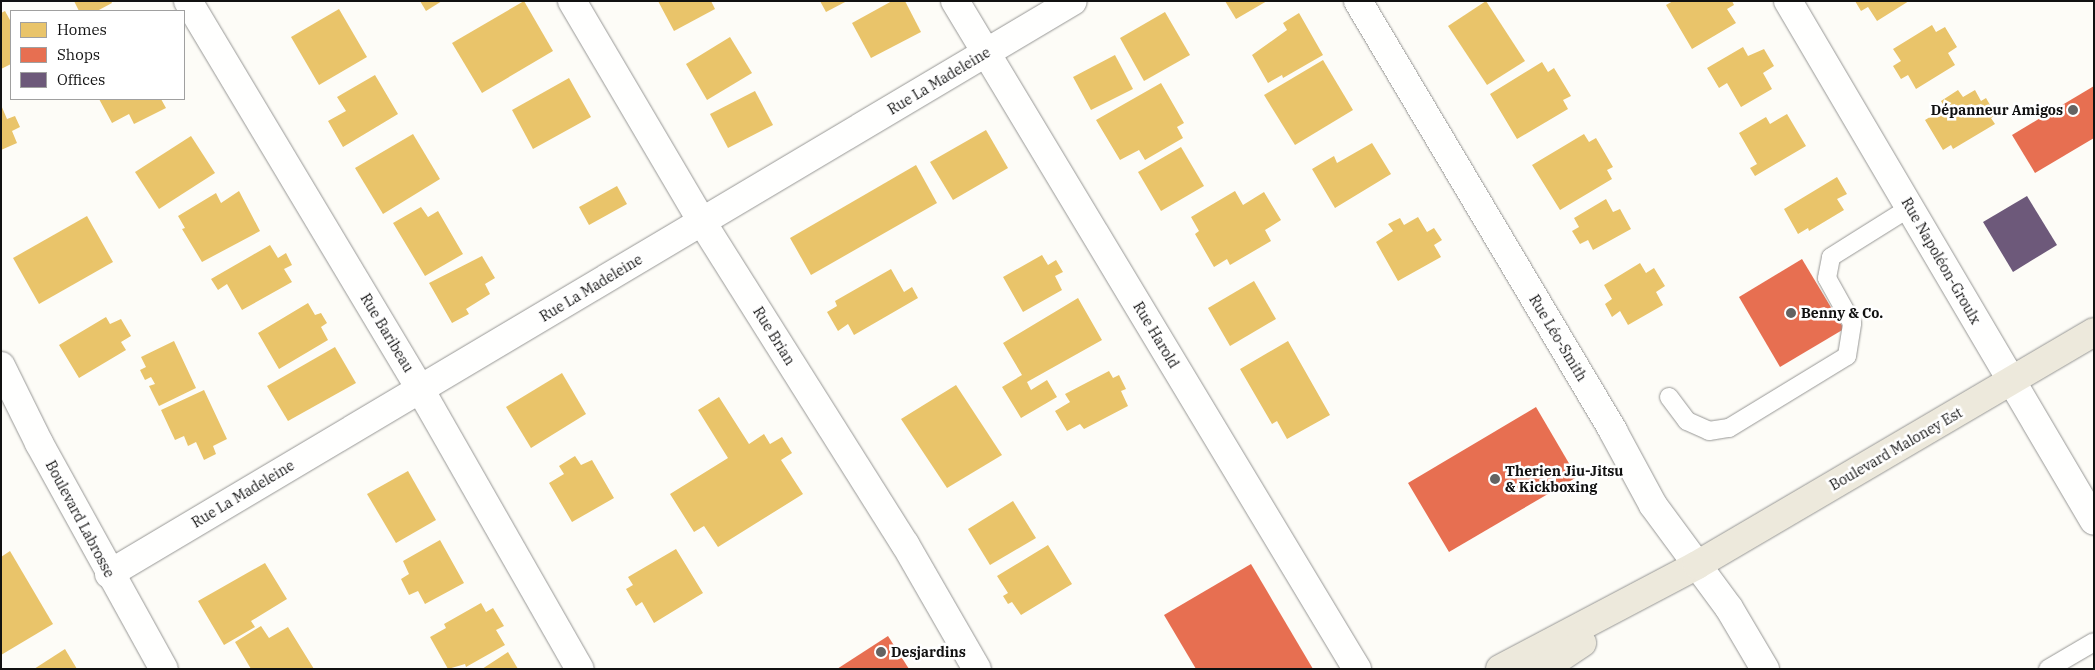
<!DOCTYPE html>
<html>
<head>
<meta charset="utf-8">
<style>
	body { margin:0 }
	#map { position:relative; width:2095px; height:670px; overflow:hidden; background:#fdfcf7; font-family:"IBM Plex Serif",serif }
	div>[style] { position:absolute }
	.homes>* { inset:0; background:#e9c46a }
	.shops>* { inset:0; background:#e76f51 }
	.offices>* { inset:0; background:#6d597a }
	.roads { filter:drop-shadow(0 0 1px #979795) drop-shadow(0 0 1px #979795) }
	.service>* { height:18px; margin:-9px; padding:0 9px; transform-origin:9px; border-radius:9px; background:#fffffe }
	.minor>* { height:28px; margin:-14px; padding:0 14px; transform-origin:14px; border-radius:14px; background:#fffffe }
	.tertiary>* { height:28px; margin:-14px; padding:0 14px; transform-origin:14px; border-radius:14px; background:#fffffe }
	.primary>* { height:28px; margin:-14px; padding:0 14px; transform-origin:14px; border-radius:14px; background:#ede9dc }
	.dots>* { width:14px; height:14px; translate:-50% -50%; box-sizing:border-box; border:2px solid #fff; border-radius:50% }
	span { translate:-50% -50%; white-space:nowrap; text-align:center; line-height:1.15; -webkit-text-stroke:5px #fff; paint-order:stroke }
	.street-label { font-size:14px; color:#111 }
	.poi-label { font-size:14px; color:#111; font-weight:700 }
	.right { translate:-100% -50%; text-align:right }
	.left { translate:0 -50%; text-align:left }
	.frame { position:absolute; inset:0; border:2px solid #111; pointer-events:none }
	.legend { position:absolute; left:10px; top:10px; width:175px; height:90px; box-sizing:border-box; background:#fff; border:1px solid #a0a0a0; margin:0; padding:6px 9px; list-style:none; font-size:15px; color:#111 }
	.legend li { display:flex; align-items:center; gap:10px; height:25px }
	.legend b { width:25px; border:1px solid #a0a0a0 }
</style>
</head>
<body>
<div id="map">
	<div class="homes">
		<div style="clip-path:polygon(74px 1px,111px 1px,112px 3px,97px 11px,79px 11px)"></div>
		<div style="clip-path:polygon(420px 1px,442px 1px,426px 11px)"></div>
		<div style="clip-path:polygon(524px 1px,553px 51px,482px 93px,452px 43px)"></div>
		<div style="clip-path:polygon(658px 1px,711px 1px,715px 9px,674px 31px)"></div>
		<div style="clip-path:polygon(820px 1px,847px 1px,826px 12px)"></div>
		<div style="clip-path:polygon(892px 1px,905px 1px,921px 32px,871px 58px,852px 23px)"></div>
		<div style="clip-path:polygon(1225px 1px,1267px 1px,1236px 19px)"></div>
		<div style="clip-path:polygon(1486px 1px,1525px 61px,1487px 85px,1448px 26px)"></div>
		<div style="clip-path:polygon(1673px 1px,1732px 1px,1734px 5px,1727px 9px,1736px 23px,1692px 49px,1666px 5px)"></div>
		<div style="clip-path:polygon(1855px 1px,1909px 1px,1877px 21px,1868px 7px,1861px 11px)"></div>
		<div style="clip-path:polygon(339px 9px,367px 57px,319px 85px,291px 37px)"></div>
		<div style="clip-path:polygon(5px 11px,11px 22px,11px 64px,1px 69px,1px 13px)"></div>
		<div style="clip-path:polygon(1165px 12px,1190px 55px,1144px 81px,1120px 38px)"></div>
		<div style="clip-path:polygon(1299px 13px,1323px 55px,1283px 78px,1282px 75px,1268px 83px,1252px 55px,1287px 30px,1283px 23px)"></div>
		<div style="clip-path:polygon(1932px 25px,1936px 32px,1945px 27px,1957px 47px,1948px 53px,1955px 65px,1916px 89px,1908px 75px,1901px 79px,1893px 66px,1901px 61px,1893px 49px)"></div>
		<div style="clip-path:polygon(730px 37px,752px 73px,707px 100px,686px 64px)"></div>
		<div style="clip-path:polygon(1743px 47px,1748px 56px,1764px 49px,1774px 66px,1763px 73px,1772px 89px,1741px 107px,1727px 83px,1719px 88px,1707px 68px)"></div>
		<div style="clip-path:polygon(1115px 55px,1133px 89px,1091px 110px,1073px 77px)"></div>
		<div style="clip-path:polygon(1323px 60px,1353px 110px,1295px 145px,1264px 95px)"></div>
		<div style="clip-path:polygon(1542px 62px,1548px 72px,1554px 68px,1571px 96px,1563px 100px,1568px 109px,1517px 139px,1490px 94px)"></div>
		<div style="clip-path:polygon(375px 75px,398px 114px,343px 147px,328px 121px,346px 111px,337px 97px)"></div>
		<div style="clip-path:polygon(569px 78px,591px 117px,533px 149px,512px 110px)"></div>
		<div style="clip-path:polygon(1161px 83px,1184px 123px,1177px 127px,1183px 138px,1145px 160px,1139px 150px,1120px 160px,1096px 120px)"></div>
		<div style="clip-path:polygon(1958px 90px,1963px 97px,1975px 90px,1981px 101px,1986px 98px,1996px 115px,1991px 118px,1995px 124px,1953px 149px,1951px 145px,1943px 150px,1925px 120px,1945px 108px,1941px 101px)"></div>
		<div style="clip-path:polygon(755px 91px,773px 125px,728px 148px,710px 114px)"></div>
		<div style="clip-path:polygon(99px 99px,161px 99px,166px 108px,134px 124px,129px 114px,112px 123px)"></div>
		<div style="clip-path:polygon(1px 105px,7px 119px,15px 116px,20px 127px,12px 131px,17px 143px,1px 150px)"></div>
		<div style="clip-path:polygon(1787px 114px,1806px 146px,1755px 176px,1750px 168px,1757px 164px,1739px 133px,1766px 117px,1770px 124px)"></div>
		<div style="clip-path:polygon(986px 130px,1008px 168px,953px 200px,930px 162px)"></div>
		<div style="clip-path:polygon(413px 134px,440px 179px,383px 214px,355px 168px)"></div>
		<div style="clip-path:polygon(1584px 134px,1589px 142px,1596px 138px,1613px 167px,1607px 170px,1612px 179px,1560px 210px,1532px 165px)"></div>
		<div style="clip-path:polygon(191px 136px,215px 173px,159px 209px,135px 172px)"></div>
		<div style="clip-path:polygon(1372px 143px,1391px 174px,1335px 208px,1312px 169px,1334px 156px,1337px 163px)"></div>
		<div style="clip-path:polygon(1181px 147px,1204px 186px,1161px 211px,1138px 172px)"></div>
		<div style="clip-path:polygon(916px 165px,937px 203px,811px 275px,790px 238px)"></div>
		<div style="clip-path:polygon(1837px 177px,1847px 194px,1837px 199px,1844px 210px,1809px 231px,1808px 228px,1798px 234px,1784px 209px)"></div>
		<div style="clip-path:polygon(617px 186px,627px 204px,589px 225px,579px 207px)"></div>
		<div style="clip-path:polygon(239px 191px,260px 231px,202px 262px,182px 229px,185px 228px,178px 216px,216px 193px,221px 203px)"></div>
		<div style="clip-path:polygon(1235px 191px,1243px 205px,1264px 192px,1281px 220px,1265px 230px,1271px 241px,1230px 265px,1227px 259px,1214px 267px,1195px 234px,1199px 231px,1191px 217px)"></div>
		<div style="clip-path:polygon(1606px 199px,1613px 212px,1620px 209px,1631px 229px,1593px 250px,1588px 240px,1580px 244px,1572px 231px,1579px 227px,1574px 218px)"></div>
		<div style="clip-path:polygon(421px 207px,428px 217px,438px 211px,463px 254px,425px 276px,393px 223px)"></div>
		<div style="clip-path:polygon(87px 216px,113px 262px,39px 304px,13px 258px)"></div>
		<div style="clip-path:polygon(1418px 217px,1427px 232px,1434px 228px,1442px 240px,1434px 245px,1441px 257px,1398px 281px,1376px 242px,1393px 231px,1388px 224px,1400px 218px,1404px 225px)"></div>
		<div style="clip-path:polygon(270px 245px,278px 258px,286px 253px,292px 265px,284px 269px,292px 282px,242px 310px,227px 284px,218px 290px,211px 279px)"></div>
		<div style="clip-path:polygon(1042px 255px,1048px 265px,1056px 260px,1063px 272px,1055px 276px,1062px 290px,1023px 312px,1003px 277px)"></div>
		<div style="clip-path:polygon(482px 256px,495px 278px,485px 284px,490px 294px,466px 309px,469px 314px,452px 323px,429px 283px)"></div>
		<div style="clip-path:polygon(1640px 263px,1646px 273px,1654px 268px,1665px 286px,1656px 292px,1663px 305px,1628px 325px,1620px 311px,1612px 317px,1605px 304px,1612px 299px,1604px 285px)"></div>
		<div style="clip-path:polygon(891px 269px,904px 292px,912px 287px,918px 298px,854px 335px,848px 324px,838px 331px,827px 312px,837px 306px,835px 301px)"></div>
		<div style="clip-path:polygon(1254px 281px,1276px 319px,1230px 346px,1208px 308px)"></div>
		<div style="clip-path:polygon(1078px 298px,1102px 340px,1027px 382px,1031px 390px,1047px 380px,1057px 397px,1021px 418px,1002px 387px,1022px 375px,1003px 343px)"></div>
		<div style="clip-path:polygon(308px 303px,315px 315px,321px 313px,327px 323px,321px 327px,328px 340px,279px 369px,258px 333px)"></div>
		<div style="clip-path:polygon(106px 317px,110px 324px,121px 319px,131px 336px,121px 342px,126px 350px,79px 378px,59px 345px)"></div>
		<div style="clip-path:polygon(174px 341px,196px 388px,159px 406px,149px 386px,155px 384px,151px 377px,145px 380px,140px 370px,146px 367px,141px 357px)"></div>
		<div style="clip-path:polygon(1288px 341px,1330px 415px,1287px 439px,1277px 421px,1272px 424px,1240px 369px)"></div>
		<div style="clip-path:polygon(335px 347px,356px 383px,288px 421px,267px 386px)"></div>
		<div style="clip-path:polygon(1109px 371px,1113px 378px,1119px 375px,1126px 389px,1121px 391px,1128px 406px,1084px 429px,1080px 424px,1067px 431px,1055px 411px,1070px 402px,1065px 394px)"></div>
		<div style="clip-path:polygon(562px 373px,586px 414px,531px 448px,506px 407px)"></div>
		<div style="clip-path:polygon(956px 385px,1002px 455px,947px 488px,901px 419px)"></div>
		<div style="clip-path:polygon(204px 390px,227px 439px,213px 446px,216px 454px,204px 460px,196px 442px,188px 446px,184px 436px,175px 440px,161px 410px)"></div>
		<div style="clip-path:polygon(719px 397px,749px 444px,764px 434px,770px 444px,782px 437px,792px 453px,781px 460px,803px 494px,718px 547px,704px 526px,694px 532px,670px 494px,728px 458px,698px 410px)"></div>
		<div style="clip-path:polygon(575px 456px,581px 465px,592px 460px,614px 498px,572px 522px,549px 483px,564px 474px,559px 466px)"></div>
		<div style="clip-path:polygon(408px 471px,436px 520px,396px 543px,367px 494px)"></div>
		<div style="clip-path:polygon(1013px 501px,1036px 538px,990px 565px,968px 529px)"></div>
		<div style="clip-path:polygon(440px 540px,464px 583px,425px 604px,418px 591px,409px 595px,401px 579px,409px 574px,403px 561px)"></div>
		<div style="clip-path:polygon(1048px 545px,1072px 584px,1021px 615px,1012px 602px,1008px 604px,1003px 596px,1008px 593px,997px 576px)"></div>
		<div style="clip-path:polygon(676px 549px,703px 593px,654px 623px,642px 602px,636px 606px,626px 589px,633px 585px,628px 577px)"></div>
		<div style="clip-path:polygon(10px 551px,53px 624px,1px 655px,1px 557px)"></div>
		<div style="clip-path:polygon(265px 563px,287px 599px,251px 621px,255px 627px,224px 645px,198px 601px)"></div>
		<div style="clip-path:polygon(481px 603px,486px 612px,493px 608px,504px 626px,496px 630px,505px 645px,466px 667px,465px 664px,448px 669px,430px 637px,446px 628px,444px 624px)"></div>
		<div style="clip-path:polygon(261px 626px,269px 638px,288px 627px,314px 669px,251px 669px,235px 642px)"></div>
		<div style="clip-path:polygon(65px 649px,77px 669px,34px 669px)"></div>
		<div style="clip-path:polygon(508px 652px,518px 669px,482px 669px)"></div>
	</div>
	<div class="shops">
		<div style="clip-path:polygon(2094px 86px,2094px 138px,2035px 173px,2012px 135px)"></div>
		<div style="clip-path:polygon(1802px 259px,1844px 329px,1780px 367px,1739px 297px)"></div>
		<div style="clip-path:polygon(1536px 407px,1577px 477px,1449px 552px,1408px 483px)"></div>
		<div style="clip-path:polygon(1251px 564px,1313px 669px,1196px 669px,1164px 615px)"></div>
		<div style="clip-path:polygon(888px 636px,909px 669px,837px 669px)"></div>
	</div>
	<div class="offices">
		<div style="clip-path:polygon(2027px 196px,2057px 245px,2013px 272px,1983px 222px)"></div>
	</div>
	<div class="roads">
		<div class="service">
			<div style="left:1669px;top:397px;width:30px;rotate:53deg"></div>
			<div style="left:1687px;top:421px;width:24px;rotate:24deg"></div>
			<div style="left:1709px;top:431px;width:20px;rotate:-9deg"></div>
			<div style="left:1729px;top:428px;width:138px;rotate:-31.4deg"></div>
			<div style="left:1847px;top:356px;width:33px;rotate:-81deg"></div>
			<div style="left:1852px;top:323px;width:51px;rotate:-119.1deg"></div>
			<div style="left:1827px;top:278px;width:21px;rotate:-79deg"></div>
			<div style="left:1831px;top:257px;width:92px;rotate:-32.1deg"></div>
			<div style="left:2048px;top:669px;width:53px;rotate:-30.4deg"></div>
		</div>
		<div class="minor">
			<div style="left:188px;top:1px;width:452px;rotate:59.1deg"></div>
			<div style="left:420px;top:389px;width:322px;rotate:60.3deg"></div>
			<div style="left:572px;top:1px;width:256px;rotate:59.5deg"></div>
			<div style="left:702px;top:222px;width:381px;rotate:57.8deg"></div>
			<div style="left:905px;top:544px;width:144px;rotate:60.1deg"></div>
			<div style="left:955px;top:1px;width:780px;rotate:58.96deg"></div>
			<div style="left:1358px;top:1px;width:500px;rotate:59.3deg"></div>
			<div style="left:1613px;top:431px;width:84px;rotate:61.6deg"></div>
			<div style="left:1653px;top:505px;width:128px;rotate:53.6deg"></div>
			<div style="left:1729px;top:608px;width:71px;rotate:59.5deg"></div>
			<div style="left:1788px;top:1px;width:603px;rotate:59.52deg"></div>
			<div style="left:109px;top:574px;width:1121px;rotate:-30.73deg"></div>
		</div>
		<div class="tertiary">
			<div style="left:1px;top:366px;width:86px;rotate:63.7deg"></div>
			<div style="left:39px;top:443px;width:258px;rotate:61.1deg"></div>
		</div>
		<div class="primary">
			<div style="left:1500px;top:669px;width:223px;rotate:-27.8deg"></div>
			<div style="left:1697px;top:565px;width:460px;rotate:-30.4deg"></div>
			<div style="left:1543px;top:669px;width:47px;rotate:-33.7deg"></div>
		</div>
	</div>
	<div class="dots">
		<div style="left:2073px;top:110px;background:#646362"></div>
		<div style="left:1791px;top:313px;background:#646362"></div>
		<div style="left:1495px;top:479px;background:#646362"></div>
		<div style="left:881px;top:652px;background:#646362"></div>
	</div>
	<div class="street-label">
		<span style="left:939px;top:81px;rotate:-31deg">Rue La Madeleine</span>
		<span style="left:1941px;top:261px;rotate:60deg">Rue Napoléon-Groulx</span>
		<span style="left:591px;top:288px;rotate:-31deg">Rue La Madeleine</span>
		<span style="left:387px;top:333px;rotate:59deg">Rue Baribeau</span>
		<span style="left:1156px;top:335px;rotate:59deg">Rue Harold</span>
		<span style="left:774px;top:336px;rotate:58deg">Rue Brian</span>
		<span style="left:1558px;top:338px;rotate:59deg">Rue Léo-Smith</span>
		<span style="left:1896px;top:449px;rotate:-30deg">Boulevard Maloney Est</span>
		<span style="left:243px;top:494px;rotate:-31deg">Rue La Madeleine</span>
		<span style="left:80px;top:519px;rotate:62deg">Boulevard Labrosse</span>
	</div>
	<div class="poi-label">
		<span class="right" style="left:2063px;top:110px">Dépanneur Amigos</span>
		<span class="left" style="left:1801px;top:313px">Benny &amp; Co.</span>
		<span class="left" style="left:1505px;top:479px">Therien Jiu-Jitsu<br>&amp; Kickboxing</span>
		<span class="left" style="left:891px;top:652px">Desjardins</span>
	</div>
	<div class="frame"></div>
	<ul class="legend">
	<li><b style="height:14px;background:#e9c46a"></b>Homes</li>
	<li><b style="height:14px;background:#e76f51"></b>Shops</li>
	<li><b style="height:14px;background:#6d597a"></b>Offices</li>
	</ul>
</div>
</body>
</html>
